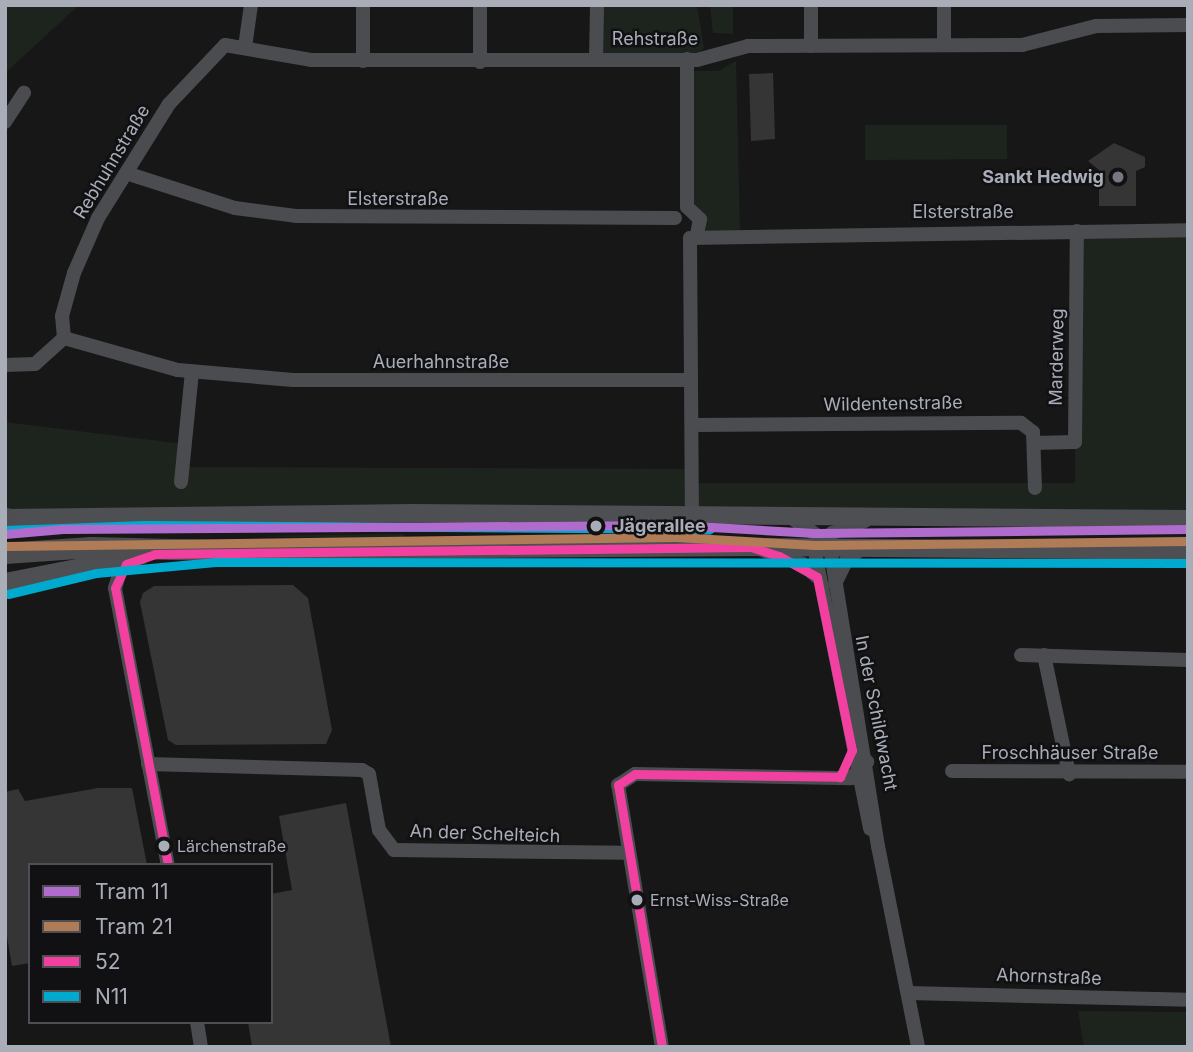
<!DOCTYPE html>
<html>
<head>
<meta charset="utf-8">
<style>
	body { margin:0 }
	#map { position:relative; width:1193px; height:1052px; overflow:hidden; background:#171717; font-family:Inter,sans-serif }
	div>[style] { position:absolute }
	.green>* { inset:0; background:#1d241e }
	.building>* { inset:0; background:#353536 }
	.minor>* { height:14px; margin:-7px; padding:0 7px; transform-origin:7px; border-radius:7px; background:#4b4c50 }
	.major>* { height:18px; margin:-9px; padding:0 9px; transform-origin:9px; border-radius:9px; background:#4d4f52 }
	.highway>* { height:21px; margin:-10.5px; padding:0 10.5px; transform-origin:10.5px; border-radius:10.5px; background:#4e4e51 }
	.bus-1>* { height:9px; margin:-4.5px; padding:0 4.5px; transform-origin:4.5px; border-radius:4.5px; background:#f240a1 }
	.bus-2>* { height:9px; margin:-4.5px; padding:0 4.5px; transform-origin:4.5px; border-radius:4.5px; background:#00a9ce }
	.tram-1>* { height:9px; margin:-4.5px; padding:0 4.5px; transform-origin:4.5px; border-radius:4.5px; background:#b06ccc }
	.tram-2>* { height:9px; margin:-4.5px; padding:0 4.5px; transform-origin:4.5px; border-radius:4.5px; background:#b07c57 }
	.dots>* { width:19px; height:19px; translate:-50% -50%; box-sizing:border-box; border:4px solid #111113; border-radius:50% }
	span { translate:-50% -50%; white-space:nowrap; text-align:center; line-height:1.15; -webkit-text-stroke:5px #111113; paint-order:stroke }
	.bus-label { font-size:16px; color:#a8adb8 }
	.left { translate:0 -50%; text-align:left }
	.street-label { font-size:18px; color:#a8adb8 }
	.poi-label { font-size:18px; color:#a8adb8; font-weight:700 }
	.right { translate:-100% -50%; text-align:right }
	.stop-label { font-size:18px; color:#a8adb8; font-weight:700 }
	.frame { position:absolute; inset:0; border:7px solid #a8adb8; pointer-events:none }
	.legend { position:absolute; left:28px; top:863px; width:245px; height:161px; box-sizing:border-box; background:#111113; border:2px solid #4d4f55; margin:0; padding:9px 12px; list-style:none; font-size:21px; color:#a8adb8 }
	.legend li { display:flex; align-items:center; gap:14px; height:35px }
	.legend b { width:35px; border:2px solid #4d4f55 }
</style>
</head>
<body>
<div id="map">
	<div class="green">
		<div style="clip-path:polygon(5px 5px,79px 5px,5px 73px)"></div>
		<div style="clip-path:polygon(597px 5px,697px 5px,704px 48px,698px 54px,603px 56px)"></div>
		<div style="clip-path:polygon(710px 5px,733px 5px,733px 34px,713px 33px)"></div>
		<div style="clip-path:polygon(736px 61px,740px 231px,700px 232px,690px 207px,688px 71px,718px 71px)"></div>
		<div style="clip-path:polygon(865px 125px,1007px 125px,1007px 159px,865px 160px)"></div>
		<div style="clip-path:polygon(1188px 230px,1188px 519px,5px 518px,5px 422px,192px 445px,184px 467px,693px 469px,693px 483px,1075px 483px,1077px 231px)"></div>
		<div style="clip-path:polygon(404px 534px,404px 540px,256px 536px,315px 535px)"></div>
		<div style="clip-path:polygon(1188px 536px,1188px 542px,838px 540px,1077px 539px)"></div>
		<div style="clip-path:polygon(1078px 1011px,1188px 1012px,1188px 1047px,1084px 1047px)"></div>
	</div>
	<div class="building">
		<div style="clip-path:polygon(773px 73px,775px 139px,751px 141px,749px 74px)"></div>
		<div style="clip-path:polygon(1114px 143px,1145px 157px,1145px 167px,1136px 171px,1136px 206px,1099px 206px,1099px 170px,1088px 161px)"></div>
		<div style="clip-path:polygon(293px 585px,308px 598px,332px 730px,326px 744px,176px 745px,168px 740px,140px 602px,143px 593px,154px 586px)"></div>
		<div style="clip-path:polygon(98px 788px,132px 788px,147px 865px,30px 865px,30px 963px,12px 966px,5px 925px,5px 792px,18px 789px,25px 801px)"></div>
		<div style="clip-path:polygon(346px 803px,391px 1047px,252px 1047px,248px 1022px,271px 1022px,271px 894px,292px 890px,279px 816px)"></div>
	</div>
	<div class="minor">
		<div style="left:480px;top:5px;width:57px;rotate:90deg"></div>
		<div style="left:811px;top:5px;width:41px;rotate:90deg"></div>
		<div style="left:944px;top:5px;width:40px;rotate:90deg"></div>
		<div style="left:245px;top:47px;width:42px;rotate:-81.9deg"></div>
		<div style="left:596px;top:59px;width:54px;rotate:-88.9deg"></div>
		<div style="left:687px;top:59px;width:148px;rotate:90deg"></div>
		<div style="left:363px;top:61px;width:56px;rotate:-90deg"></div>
		<div style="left:5px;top:122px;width:35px;rotate:-57deg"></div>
		<div style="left:126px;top:173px;width:114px;rotate:17.8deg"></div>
		<div style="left:235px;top:208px;width:63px;rotate:7.4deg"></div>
		<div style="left:297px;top:216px;width:378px;rotate:0.3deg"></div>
		<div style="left:687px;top:207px;width:18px;rotate:43deg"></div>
		<div style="left:700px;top:219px;width:15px;rotate:101deg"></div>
		<div style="left:690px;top:238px;width:498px;rotate:-0.9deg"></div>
		<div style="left:690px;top:238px;width:278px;rotate:89.6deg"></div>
		<div style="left:692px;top:516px;width:37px;rotate:59deg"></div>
		<div style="left:64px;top:338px;width:22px;rotate:-95deg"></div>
		<div style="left:62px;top:316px;width:45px;rotate:-74.4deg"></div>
		<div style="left:74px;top:273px;width:60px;rotate:-66.4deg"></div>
		<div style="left:98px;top:218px;width:134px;rotate:-58.1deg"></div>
		<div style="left:169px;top:104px;width:81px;rotate:-46.5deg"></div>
		<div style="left:225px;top:45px;width:87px;rotate:9.9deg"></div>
		<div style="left:311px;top:60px;width:386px"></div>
		<div style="left:697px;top:60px;width:53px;rotate:-15.4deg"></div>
		<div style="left:748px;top:46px;width:274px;rotate:-0.2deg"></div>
		<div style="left:1022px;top:45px;width:76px;rotate:-14.4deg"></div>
		<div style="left:1096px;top:26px;width:92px;rotate:-0.6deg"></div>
		<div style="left:64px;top:338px;width:118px;rotate:15.7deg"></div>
		<div style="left:178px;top:370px;width:115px;rotate:5deg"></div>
		<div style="left:293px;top:380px;width:398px"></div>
		<div style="left:5px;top:365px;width:30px;rotate:-2deg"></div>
		<div style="left:35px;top:364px;width:39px;rotate:-42deg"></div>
		<div style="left:694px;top:425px;width:327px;rotate:-0.4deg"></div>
		<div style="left:1021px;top:423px;width:15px;rotate:37deg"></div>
		<div style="left:1033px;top:432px;width:56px;rotate:88deg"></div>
		<div style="left:1034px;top:443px;width:41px;rotate:-1.4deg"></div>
		<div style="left:1075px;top:442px;width:211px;rotate:-89.5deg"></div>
		<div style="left:181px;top:482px;width:111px;rotate:-84.3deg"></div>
		<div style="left:793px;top:519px;width:34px;rotate:34deg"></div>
		<div style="left:821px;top:538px;width:18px;rotate:56deg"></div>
		<div style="left:831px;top:553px;width:297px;rotate:80.9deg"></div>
		<div style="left:878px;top:846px;width:205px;rotate:78.7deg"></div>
		<div style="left:865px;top:521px;width:35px;rotate:160deg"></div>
		<div style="left:832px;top:533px;width:20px;rotate:135deg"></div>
		<div style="left:818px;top:547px;width:11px;rotate:100deg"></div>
		<div style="left:816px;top:558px;width:276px;rotate:78.7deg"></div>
		<div style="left:762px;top:550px;width:43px;rotate:18.9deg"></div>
		<div style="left:803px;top:564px;width:19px;rotate:43deg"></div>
		<div style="left:136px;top:559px;width:20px;rotate:143deg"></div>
		<div style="left:120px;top:571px;width:18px;rotate:106deg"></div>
		<div style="left:115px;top:588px;width:282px;rotate:79.2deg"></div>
		<div style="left:835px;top:584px;width:25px;rotate:-64deg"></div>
		<div style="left:846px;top:561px;width:21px;rotate:-39deg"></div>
		<div style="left:1021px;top:655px;width:167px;rotate:1.7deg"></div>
		<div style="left:1044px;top:655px;width:122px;rotate:78.1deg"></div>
		<div style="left:148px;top:764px;width:214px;rotate:1.6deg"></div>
		<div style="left:362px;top:770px;width:8px;rotate:30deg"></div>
		<div style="left:369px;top:774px;width:57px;rotate:79.9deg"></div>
		<div style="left:379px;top:830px;width:25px;rotate:53deg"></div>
		<div style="left:394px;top:850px;width:232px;rotate:0.7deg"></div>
		<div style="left:952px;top:771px;width:236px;rotate:0.2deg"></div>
		<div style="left:908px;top:993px;width:280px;rotate:1.4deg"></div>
		<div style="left:197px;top:1022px;width:25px;rotate:81deg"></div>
		<div style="left:662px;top:1047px;width:266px;rotate:-99.5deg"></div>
		<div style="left:618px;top:785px;width:20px;rotate:-33deg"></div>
		<div style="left:635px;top:774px;width:216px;rotate:1.1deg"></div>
		<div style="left:851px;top:778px;width:23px;rotate:-45deg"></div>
	</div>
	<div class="major">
		<div style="left:5px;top:518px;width:408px;rotate:-0.7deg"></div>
		<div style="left:413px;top:513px;width:775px;rotate:0.44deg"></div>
		<div style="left:201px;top:551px;width:550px;rotate:-0.42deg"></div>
		<div style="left:751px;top:547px;width:437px;rotate:0.5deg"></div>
		<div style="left:5px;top:582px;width:140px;rotate:-11.1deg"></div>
	</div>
	<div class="highway">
		<div style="left:5px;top:518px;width:1px"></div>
		<div style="left:5px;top:553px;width:86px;rotate:-4deg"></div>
		<div style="left:91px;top:547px;width:123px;rotate:1.4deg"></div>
	</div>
	<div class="bus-1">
		<div style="left:168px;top:865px;width:282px;rotate:-100.8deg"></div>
		<div style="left:115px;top:588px;width:26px;rotate:-65deg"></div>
		<div style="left:126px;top:564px;width:31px;rotate:-19deg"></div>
		<div style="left:155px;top:554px;width:596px;rotate:-0.67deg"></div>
		<div style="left:751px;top:547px;width:29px;rotate:18deg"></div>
		<div style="left:779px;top:556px;width:43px;rotate:28.9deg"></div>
		<div style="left:817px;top:577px;width:177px;rotate:78.6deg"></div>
		<div style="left:852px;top:750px;width:30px;rotate:114deg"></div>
		<div style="left:662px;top:1047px;width:266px;rotate:-99.5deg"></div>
		<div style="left:618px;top:785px;width:20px;rotate:-33deg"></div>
		<div style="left:635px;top:774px;width:205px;rotate:0.8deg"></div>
	</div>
	<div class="bus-2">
		<div style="left:5px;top:530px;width:140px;rotate:-2deg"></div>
		<div style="left:145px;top:525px;width:565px;rotate:0.41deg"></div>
		<div style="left:8px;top:594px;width:90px;rotate:-13.4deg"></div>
		<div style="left:96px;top:573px;width:120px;rotate:-5.3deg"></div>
		<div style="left:215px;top:562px;width:973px;rotate:0.06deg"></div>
	</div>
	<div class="tram-1">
		<div style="left:5px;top:534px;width:58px;rotate:-4.9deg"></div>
		<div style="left:63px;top:529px;width:613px;rotate:-0.37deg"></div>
		<div style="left:676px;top:525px;width:139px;rotate:3.3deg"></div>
		<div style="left:815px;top:533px;width:373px;rotate:-0.6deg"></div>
	</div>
	<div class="tram-2">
		<div style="left:6px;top:546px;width:670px;rotate:-0.77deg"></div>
		<div style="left:676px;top:537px;width:139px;rotate:3.3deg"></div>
		<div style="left:815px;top:545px;width:373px;rotate:-0.6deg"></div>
	</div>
	<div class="dots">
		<div style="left:1118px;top:177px;background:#757880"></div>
		<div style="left:596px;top:526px;background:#a8adb8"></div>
		<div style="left:164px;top:846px;background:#a8adb8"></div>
		<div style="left:637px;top:900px;background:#a8adb8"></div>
	</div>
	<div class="bus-label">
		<span class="left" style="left:177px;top:846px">Lärchenstraße</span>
		<span class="left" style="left:650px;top:900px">Ernst-Wiss-Straße</span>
	</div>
	<div class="street-label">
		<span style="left:655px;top:39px">Rehstraße</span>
		<span style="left:112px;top:162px;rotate:-59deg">Rebhuhnstraße</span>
		<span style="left:398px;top:199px">Elsterstraße</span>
		<span style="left:963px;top:212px">Elsterstraße</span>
		<span style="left:1057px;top:357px;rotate:-89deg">Marderweg</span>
		<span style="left:441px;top:362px">Auerhahnstraße</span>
		<span style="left:893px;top:404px;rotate:-1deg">Wildentenstraße</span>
		<span style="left:876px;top:713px;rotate:79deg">In der Schildwacht</span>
		<span style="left:1070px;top:753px">Froschhäuser Straße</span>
		<span style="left:485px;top:834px;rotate:2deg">An der Schelteich</span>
		<span style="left:1049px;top:977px;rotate:2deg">Ahornstraße</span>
	</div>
	<div class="poi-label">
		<span class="right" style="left:1104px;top:177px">Sankt Hedwig</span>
	</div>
	<div class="stop-label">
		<span class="left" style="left:614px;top:526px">Jägerallee</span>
	</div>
	<div class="frame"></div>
	<ul class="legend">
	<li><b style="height:9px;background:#b06ccc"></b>Tram 11</li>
	<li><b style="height:9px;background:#b07c57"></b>Tram 21</li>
	<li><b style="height:9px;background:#f240a1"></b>52</li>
	<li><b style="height:9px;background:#00a9ce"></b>N11</li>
	</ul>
</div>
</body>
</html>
